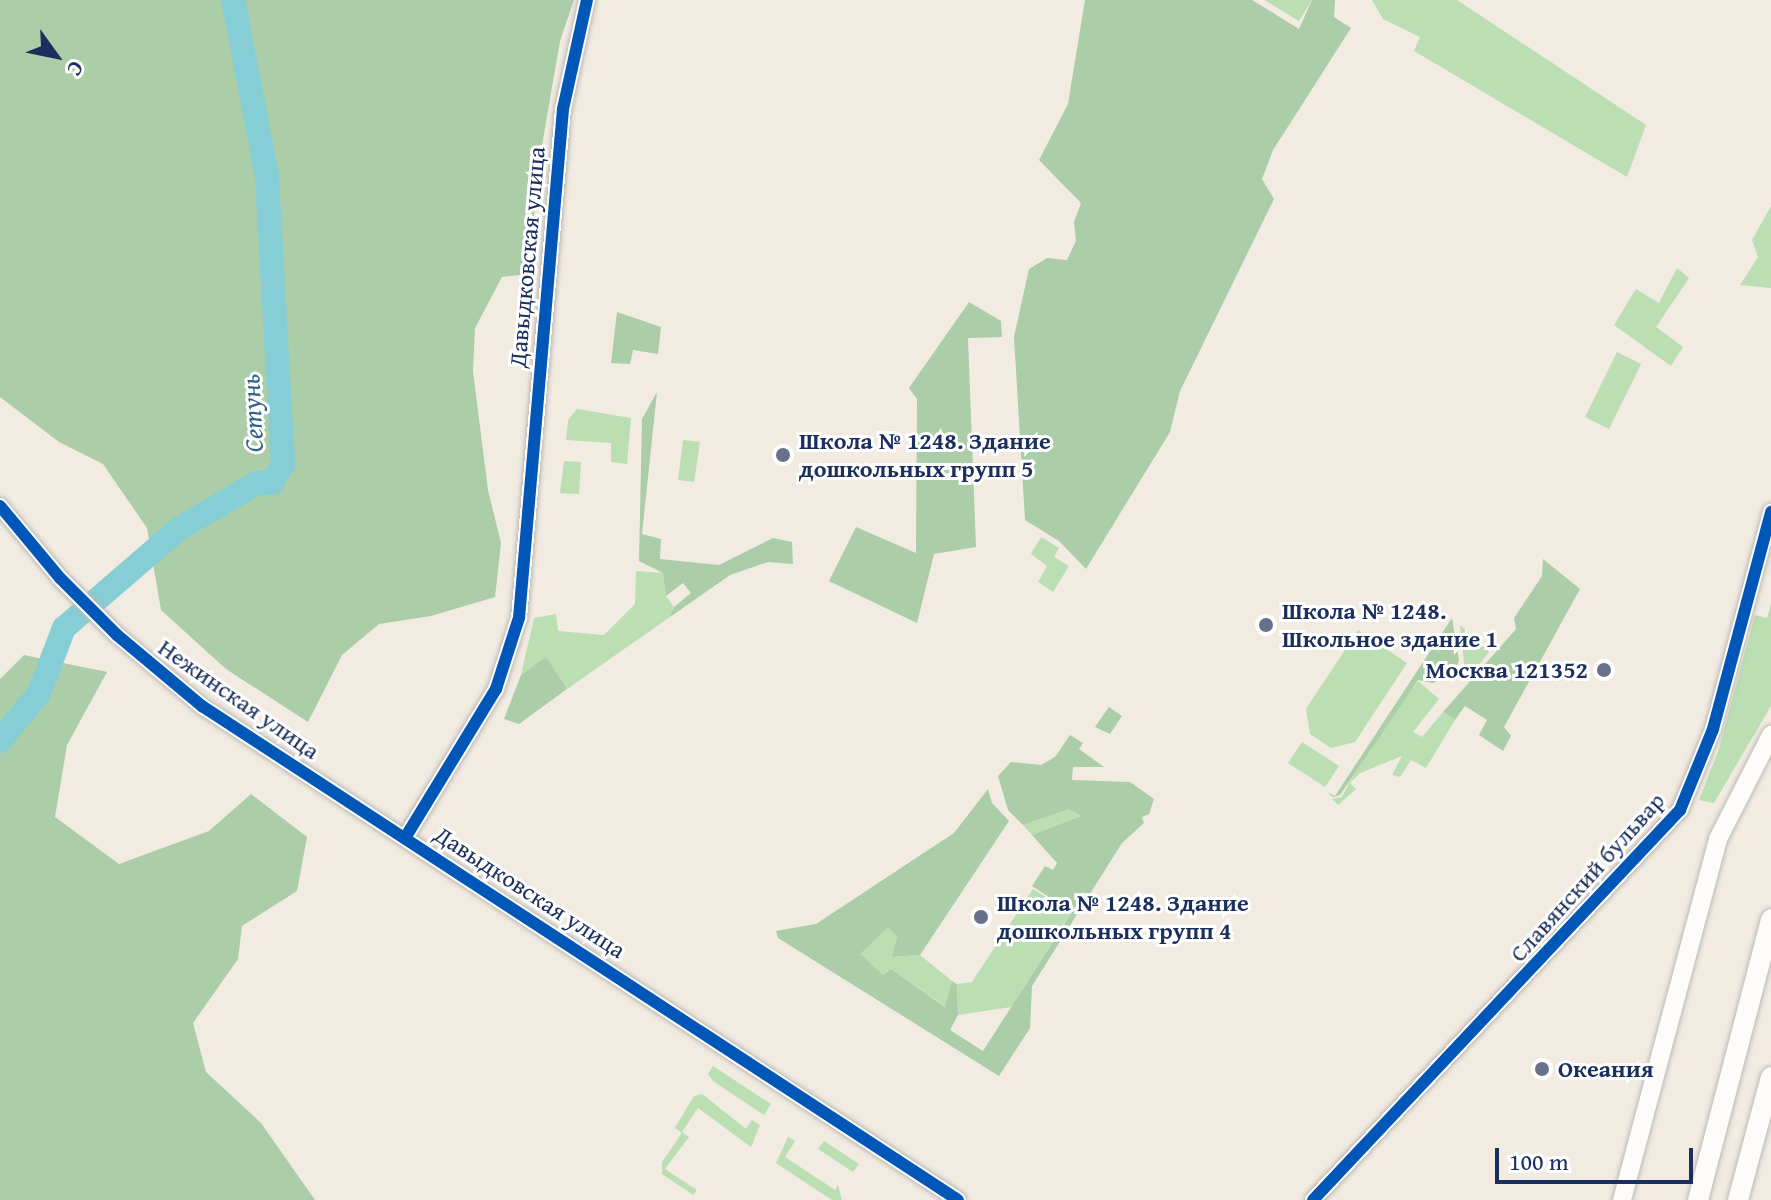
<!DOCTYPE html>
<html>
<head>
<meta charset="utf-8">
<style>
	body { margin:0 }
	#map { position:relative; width:1771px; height:1200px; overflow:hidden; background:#f1ebe1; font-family:"Gentium Book Plus",serif }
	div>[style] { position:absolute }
	.green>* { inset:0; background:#bbdeb3 }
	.forest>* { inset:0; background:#abcda7 }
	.river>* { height:24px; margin:-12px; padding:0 12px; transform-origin:12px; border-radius:12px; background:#85ced6 }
	.roads { filter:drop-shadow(0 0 2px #bbbab8) drop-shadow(0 0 2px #bbbab8) }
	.tertiary>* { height:16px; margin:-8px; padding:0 8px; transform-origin:8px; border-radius:8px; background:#fdfcfa }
	.secondary>* { height:18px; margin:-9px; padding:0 9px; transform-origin:9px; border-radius:9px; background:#fdfcfa }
	.primary>* { height:20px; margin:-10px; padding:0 10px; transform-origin:10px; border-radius:10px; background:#fdfcfa }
	.cycleway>* { height:12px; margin:-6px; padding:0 6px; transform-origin:6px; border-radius:6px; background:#0057b8 }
	.dots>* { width:22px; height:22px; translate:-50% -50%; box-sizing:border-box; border:4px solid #fff; border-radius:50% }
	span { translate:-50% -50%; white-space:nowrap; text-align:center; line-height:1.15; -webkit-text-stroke:6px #fff; paint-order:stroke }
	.street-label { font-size:24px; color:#1b2f5e }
	.poi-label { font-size:24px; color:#1b2f5e; font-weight:700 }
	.left { translate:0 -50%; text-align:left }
	.right { translate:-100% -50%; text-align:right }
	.water-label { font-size:26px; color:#306286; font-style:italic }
	.north { position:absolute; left:16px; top:16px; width:80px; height:80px; -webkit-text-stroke:6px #fff; paint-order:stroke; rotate:123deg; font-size:22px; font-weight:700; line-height:32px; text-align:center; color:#1b2f5e }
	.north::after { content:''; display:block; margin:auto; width:28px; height:36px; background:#1b2f5e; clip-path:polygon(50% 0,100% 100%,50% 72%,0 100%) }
	.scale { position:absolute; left:1495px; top:1148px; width:198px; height:36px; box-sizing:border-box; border:4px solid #1b2f5e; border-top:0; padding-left:10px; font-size:24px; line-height:28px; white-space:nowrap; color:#1b2f5e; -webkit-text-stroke:6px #fff; paint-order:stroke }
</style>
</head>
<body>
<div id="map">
	<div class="green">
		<div style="clip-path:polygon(1264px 0,1312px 0,1299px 21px)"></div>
		<div style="clip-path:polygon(1372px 0,1457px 0,1646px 125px,1627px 177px,1414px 51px,1420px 37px,1383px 19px)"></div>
		<div style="clip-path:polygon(1771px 206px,1771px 288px,1740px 285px,1758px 257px,1752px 240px)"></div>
		<div style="clip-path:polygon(1677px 268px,1689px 278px,1656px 327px,1683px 347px,1671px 366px,1614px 325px,1636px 289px,1659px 303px)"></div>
		<div style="clip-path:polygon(1617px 352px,1641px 364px,1609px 429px,1585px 417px)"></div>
		<div style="clip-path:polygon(577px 409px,631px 418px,627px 464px,611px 462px,611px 443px,566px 440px,568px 420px)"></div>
		<div style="clip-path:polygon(683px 440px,700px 442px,694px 482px,678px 480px)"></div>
		<div style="clip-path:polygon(564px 461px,581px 462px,579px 494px,560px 493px)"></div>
		<div style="clip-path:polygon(1041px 537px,1059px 548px,1054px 557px,1069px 566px,1053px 592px,1038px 582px,1047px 566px,1031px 554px)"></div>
		<div style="clip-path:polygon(636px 571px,663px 573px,666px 596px,674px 607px,670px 617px,567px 689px,546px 658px,521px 675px,534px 618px,556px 614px,558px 631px,604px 635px,635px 604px)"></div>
		<div style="clip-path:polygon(1771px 604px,1771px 706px,1714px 803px,1699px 800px,1718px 752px,1755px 615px,1767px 618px)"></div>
		<div style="clip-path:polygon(1460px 625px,1489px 652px,1466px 681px)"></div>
		<div style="clip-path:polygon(1358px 630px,1407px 663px,1355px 742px,1331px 748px,1310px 734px,1306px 709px)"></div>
		<div style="clip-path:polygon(1418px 681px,1439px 699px,1413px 732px,1422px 737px,1443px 712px,1455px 720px,1426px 768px,1411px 760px,1400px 777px,1392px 775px,1402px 756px,1360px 773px,1350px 783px,1356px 789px,1338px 805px,1332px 799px,1342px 797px,1349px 783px,1391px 714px)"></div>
		<div style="clip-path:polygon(1302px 742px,1339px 766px,1325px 787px,1288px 763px)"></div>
		<div style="clip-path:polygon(1069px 809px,1081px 816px,1032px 835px,1023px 825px)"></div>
		<div style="clip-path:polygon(1033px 889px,1071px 913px,1011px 1007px,958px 1015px,957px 984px,972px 982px)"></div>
		<div style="clip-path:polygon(888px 926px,897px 937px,893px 957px,920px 955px,952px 981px,946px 1007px,891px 969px,883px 975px,859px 954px)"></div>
		<div style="clip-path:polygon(713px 1066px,771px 1104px,764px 1115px,713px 1081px,708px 1074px)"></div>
		<div style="clip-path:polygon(702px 1094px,746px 1129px,752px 1120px,760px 1125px,751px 1147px,698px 1108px,682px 1132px,689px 1137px,665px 1169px,697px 1190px,693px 1195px,662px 1174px,662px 1162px,682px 1133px,675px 1128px,694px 1096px)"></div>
		<div style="clip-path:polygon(788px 1137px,795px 1141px,785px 1157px,835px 1190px,838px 1185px,842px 1200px,832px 1200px,776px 1163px)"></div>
		<div style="clip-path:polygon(824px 1141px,859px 1164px,853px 1172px,818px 1149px)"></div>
	</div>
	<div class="forest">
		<div style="clip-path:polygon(0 0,574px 0,560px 41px,540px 157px,528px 274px,502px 277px,475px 328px,473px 371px,488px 490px,501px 543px,495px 597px,431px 616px,379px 624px,342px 655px,308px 722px,226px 669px,161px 610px,147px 528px,103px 464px,59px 442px,0 397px)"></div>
		<div style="clip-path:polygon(1085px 0,1252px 0,1299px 29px,1312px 0,1335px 0,1334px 17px,1351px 28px,1273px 150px,1262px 179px,1274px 199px,1180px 391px,1170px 432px,1086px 569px,1059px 541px,1025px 520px,1014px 337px,1029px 269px,1047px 258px,1067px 260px,1076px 241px,1074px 222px,1081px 203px,1039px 160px,1068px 104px)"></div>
		<div style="clip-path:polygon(969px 302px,1001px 321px,1002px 337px,968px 338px,976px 547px,934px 554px,917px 623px,829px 581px,856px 527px,916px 553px,917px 399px,909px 388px)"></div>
		<div style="clip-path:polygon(617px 312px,661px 327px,658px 354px,633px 350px,630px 364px,611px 363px)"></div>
		<div style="clip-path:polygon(657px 392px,642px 534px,661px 539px,660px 559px,719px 565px,773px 538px,792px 542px,793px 564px,768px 562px,730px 575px,670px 617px,674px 607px,691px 593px,683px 583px,666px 596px,663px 573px,639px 561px,642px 419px)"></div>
		<div style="clip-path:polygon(1543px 559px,1580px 589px,1504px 727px,1511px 736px,1503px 751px,1479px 735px,1487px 720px,1465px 706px,1455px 720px,1443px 712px,1516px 629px,1514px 618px,1542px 576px)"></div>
		<div style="clip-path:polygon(1452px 618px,1459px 660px,1455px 671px,1433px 683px,1418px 680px,1340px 795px,1333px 797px,1328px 793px,1335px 796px)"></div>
		<div style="clip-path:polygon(24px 655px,107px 672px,67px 745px,55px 817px,119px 864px,209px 831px,251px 794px,307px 837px,297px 891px,242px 926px,238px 959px,193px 1023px,206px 1072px,261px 1123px,315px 1200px,0 1200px,0 679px)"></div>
		<div style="clip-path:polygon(546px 657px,567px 689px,519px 724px,504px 719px,521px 675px)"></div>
		<div style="clip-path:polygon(1109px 707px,1122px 716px,1110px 734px,1095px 727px)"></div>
		<div style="clip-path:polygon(1070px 735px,1083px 743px,1079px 749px,1104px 767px,1073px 767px,1072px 780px,1130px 782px,1154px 799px,1149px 814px,1142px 817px,1144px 823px,1122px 843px,1032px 986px,1030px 1028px,999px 1076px,778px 938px,776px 931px,816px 924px,954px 833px,988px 789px,992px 803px,1009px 821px,920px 955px,892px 957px,897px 937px,888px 927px,860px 954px,883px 975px,891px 969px,945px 1007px,952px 981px,957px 984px,958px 1015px,950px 1030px,983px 1051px,1072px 912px,1032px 886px,1045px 866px,1053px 870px,1057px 863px,1032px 835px,1081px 816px,1069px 809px,1023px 825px,1008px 810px,998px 776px,1011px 762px,1041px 765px,1055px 757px)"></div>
	</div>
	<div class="river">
		<div style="left:0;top:741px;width:62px;rotate:-50.9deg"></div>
		<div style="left:39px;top:693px;width:70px;rotate:-69deg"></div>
		<div style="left:64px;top:628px;width:153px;rotate:-40.8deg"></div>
		<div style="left:180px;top:528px;width:89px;rotate:-30.3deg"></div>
		<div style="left:257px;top:483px;width:15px"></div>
		<div style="left:272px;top:483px;width:22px;rotate:-60deg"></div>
		<div style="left:283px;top:464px;width:288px;rotate:-93.2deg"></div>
		<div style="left:267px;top:176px;width:179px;rotate:-100.9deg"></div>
	</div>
	<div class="roads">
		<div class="tertiary">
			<div style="left:0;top:506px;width:94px;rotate:50.2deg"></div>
			<div style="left:60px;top:578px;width:81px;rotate:45deg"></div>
			<div style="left:117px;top:635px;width:111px;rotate:39.9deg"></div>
			<div style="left:202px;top:706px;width:903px;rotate:33.16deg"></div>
			<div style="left:405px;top:838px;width:175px;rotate:-58.6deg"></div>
			<div style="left:496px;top:689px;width:75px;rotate:-72.1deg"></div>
			<div style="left:519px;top:618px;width:511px;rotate:-85.06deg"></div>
			<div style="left:563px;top:109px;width:112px;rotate:-77.6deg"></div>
			<div style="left:1313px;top:1200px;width:536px;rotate:-46.74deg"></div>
			<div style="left:1680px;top:810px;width:87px;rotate:-67.8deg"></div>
			<div style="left:1713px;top:729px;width:225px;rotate:-75deg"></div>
		</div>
		<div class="secondary">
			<div style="left:1622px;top:1200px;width:374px;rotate:-75.1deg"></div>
			<div style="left:1718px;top:839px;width:117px;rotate:-63deg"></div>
		</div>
		<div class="primary">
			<div style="left:1698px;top:1200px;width:290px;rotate:-75.4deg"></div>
			<div style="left:1738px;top:1200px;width:127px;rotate:-75deg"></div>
		</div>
	</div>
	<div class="cycleway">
		<div style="left:0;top:506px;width:94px;rotate:50.2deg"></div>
		<div style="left:60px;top:578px;width:81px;rotate:45deg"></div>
		<div style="left:117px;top:635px;width:111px;rotate:39.9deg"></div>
		<div style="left:202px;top:706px;width:903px;rotate:33.16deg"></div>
		<div style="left:405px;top:838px;width:175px;rotate:-58.6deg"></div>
		<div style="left:496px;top:689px;width:75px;rotate:-72.1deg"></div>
		<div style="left:519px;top:618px;width:511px;rotate:-85.06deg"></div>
		<div style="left:563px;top:109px;width:112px;rotate:-77.6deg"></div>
		<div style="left:1313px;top:1200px;width:536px;rotate:-46.74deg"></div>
		<div style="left:1680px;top:810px;width:87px;rotate:-67.8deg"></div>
		<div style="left:1713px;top:729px;width:225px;rotate:-75deg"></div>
	</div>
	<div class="dots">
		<div style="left:783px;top:455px;background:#66718c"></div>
		<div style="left:1266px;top:625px;background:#66718c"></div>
		<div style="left:1604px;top:670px;background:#66718c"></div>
		<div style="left:981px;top:917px;background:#66718c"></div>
		<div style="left:1542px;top:1069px;background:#66718c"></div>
	</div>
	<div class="street-label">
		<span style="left:527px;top:257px;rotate:-85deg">Давыдковская улица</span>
		<span style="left:239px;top:699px;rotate:35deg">Нежинская улица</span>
		<span style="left:1587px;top:877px;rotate:-48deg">Славянский бульвар</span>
		<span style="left:530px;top:892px;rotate:33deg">Давыдковская улица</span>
	</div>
	<div class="poi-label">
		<span class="left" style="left:799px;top:455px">Школа № 1248. Здание<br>дошкольных групп 5</span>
		<span class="left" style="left:1282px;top:625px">Школа № 1248.<br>Школьное здание 1</span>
		<span class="right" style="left:1588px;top:670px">Москва 121352</span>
		<span class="left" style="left:997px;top:917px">Школа № 1248. Здание<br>дошкольных групп 4</span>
		<span class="left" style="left:1558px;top:1069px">Океания</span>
	</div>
	<div class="water-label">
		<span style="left:252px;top:413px;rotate:-93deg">Сетунь</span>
	</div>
	<div class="north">С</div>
	<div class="scale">100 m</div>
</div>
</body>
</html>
